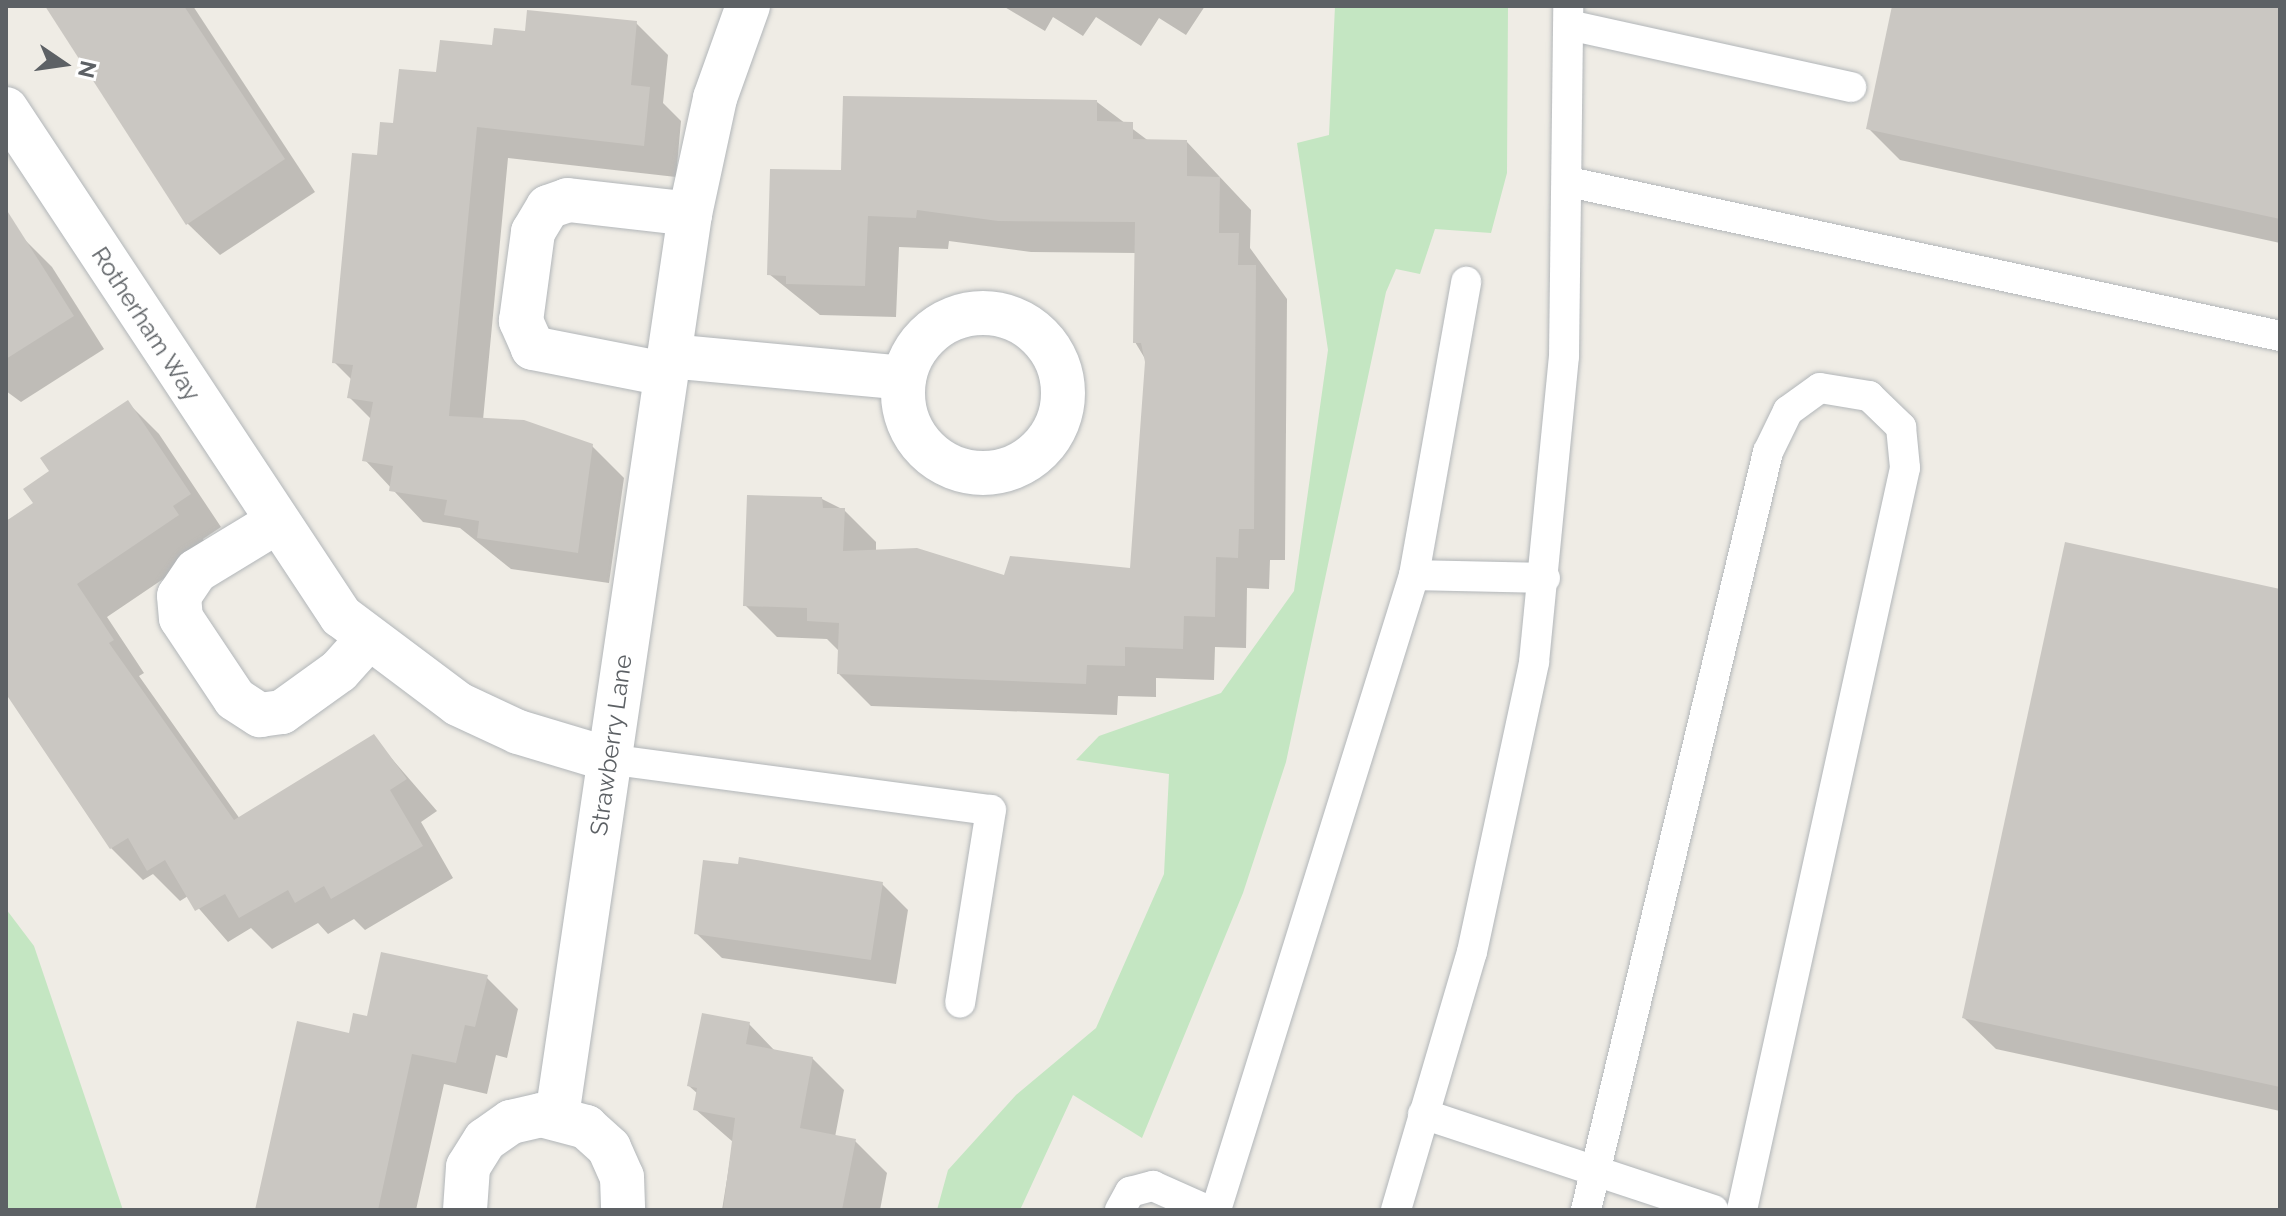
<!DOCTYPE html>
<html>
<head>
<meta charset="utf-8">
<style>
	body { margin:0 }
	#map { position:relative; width:2286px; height:1216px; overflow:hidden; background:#efece5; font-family:Raleway,sans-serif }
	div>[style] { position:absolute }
	.green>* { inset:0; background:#c4e6c2 }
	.shadow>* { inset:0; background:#0003 }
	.building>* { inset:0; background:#cac7c2 }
	.roads { filter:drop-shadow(0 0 2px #b2b6b9) drop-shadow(0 0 2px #b2b6b9) }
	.service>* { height:30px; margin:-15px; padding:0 15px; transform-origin:15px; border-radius:15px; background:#fff }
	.minor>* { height:44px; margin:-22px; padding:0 22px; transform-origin:22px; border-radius:22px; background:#fff }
	.minor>.ring { margin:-22px; padding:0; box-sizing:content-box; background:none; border:44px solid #fff; border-radius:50% }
	span { translate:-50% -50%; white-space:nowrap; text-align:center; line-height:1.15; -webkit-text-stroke:6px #fff; paint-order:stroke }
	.street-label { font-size:24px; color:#5d6165 }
	.frame { position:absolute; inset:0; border:8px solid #5d6165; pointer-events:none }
	.north { position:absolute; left:24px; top:24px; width:80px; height:80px; -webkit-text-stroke:6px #fff; paint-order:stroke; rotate:103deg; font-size:22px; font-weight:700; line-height:32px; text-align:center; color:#5d6165 }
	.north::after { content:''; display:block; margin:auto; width:28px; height:36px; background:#5d6165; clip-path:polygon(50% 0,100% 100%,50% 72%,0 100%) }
</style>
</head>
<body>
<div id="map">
	<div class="green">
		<div style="clip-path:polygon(1335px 6px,1508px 6px,1507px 173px,1491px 233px,1435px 229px,1420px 274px,1396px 269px,1386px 292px,1286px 762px,1243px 893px,1142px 1138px,1073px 1095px,1020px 1210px,937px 1210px,948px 1170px,1016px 1095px,1096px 1028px,1164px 874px,1169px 774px,1076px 760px,1099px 736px,1221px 693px,1294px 591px,1328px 350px,1297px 143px,1329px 135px)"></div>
		<div style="clip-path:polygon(6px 909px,34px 946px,123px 1210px,6px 1210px)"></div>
	</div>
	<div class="shadow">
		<div style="clip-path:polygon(48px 6px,193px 6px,315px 192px,220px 255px,188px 224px)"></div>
		<div style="clip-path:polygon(1003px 6px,1205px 6px,1186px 35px,1159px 18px,1141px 46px,1096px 17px,1083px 36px,1053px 17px,1045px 31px)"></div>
		<div style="clip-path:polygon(1894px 6px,2280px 6px,2280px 243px,1900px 160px,1868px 128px)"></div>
		<div style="clip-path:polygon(636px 23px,668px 55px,663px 103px,681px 121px,676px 177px,508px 158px,483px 420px,592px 446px,624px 478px,609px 583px,511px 569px,460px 528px,423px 522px,365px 460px,372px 420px,349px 397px,352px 380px,334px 362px,379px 157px,438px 75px,526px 34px)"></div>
		<div style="clip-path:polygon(1097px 102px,1150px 142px,1187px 142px,1251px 210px,1250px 248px,1287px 299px,1285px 560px,1270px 560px,1269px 589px,1247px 588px,1246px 648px,1215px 647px,1214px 680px,1156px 678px,1156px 697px,1118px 696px,1117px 715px,871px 706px,839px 674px,840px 652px,827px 639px,777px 637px,745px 605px,822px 499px,844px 510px,876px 542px,876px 551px,1005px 577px,1131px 571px,1147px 362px,1135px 342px,1136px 253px,1031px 252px,949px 241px,948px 249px,899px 247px,896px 317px,820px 315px,769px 274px,843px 173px)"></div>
		<div style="clip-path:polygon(20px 235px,52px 267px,104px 349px,21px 402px,6px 391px,6px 237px)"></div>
		<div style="clip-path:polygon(127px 402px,159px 434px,221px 527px,203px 539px,209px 548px,107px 617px,144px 673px,139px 676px,240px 819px,373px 737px,437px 811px,421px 822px,453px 878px,365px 930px,354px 919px,328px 934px,318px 923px,272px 949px,251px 928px,228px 942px,188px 896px,180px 901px,153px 874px,143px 880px,111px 848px,6px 690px,6px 524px,36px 503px,52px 472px)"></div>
		<div style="clip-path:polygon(2280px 591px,2280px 1111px,1996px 1049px,1964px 1018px)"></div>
		<div style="clip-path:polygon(882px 884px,908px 910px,896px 984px,722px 958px,696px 933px)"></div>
		<div style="clip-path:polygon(486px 977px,518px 1009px,507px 1058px,496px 1055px,487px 1094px,444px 1084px,416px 1210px,258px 1210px,350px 1035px,369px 1019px)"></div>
		<div style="clip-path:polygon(749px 1024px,776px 1052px,812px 1058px,844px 1090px,835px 1137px,855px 1141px,887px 1173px,880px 1210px,722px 1210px,733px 1142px,695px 1109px,698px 1094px,689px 1086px)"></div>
	</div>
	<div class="building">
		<div style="clip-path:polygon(45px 6px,184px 6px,285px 159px,186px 225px)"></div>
		<div style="clip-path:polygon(1892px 6px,2280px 6px,2280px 219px,1866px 129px)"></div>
		<div style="clip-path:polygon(527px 10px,637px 21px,631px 85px,650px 87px,644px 146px,477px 127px,449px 416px,524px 420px,593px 444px,578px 553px,477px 538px,479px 521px,444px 515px,447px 500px,389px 491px,393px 466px,362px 461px,373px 402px,347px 398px,353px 365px,332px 363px,352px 153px,377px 155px,380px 122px,393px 123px,399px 69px,436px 72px,440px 40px,492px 45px,494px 28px,525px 31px)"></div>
		<div style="clip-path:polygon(843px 96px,1097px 100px,1097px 121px,1133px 122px,1133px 139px,1187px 140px,1187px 176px,1220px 177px,1219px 233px,1239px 233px,1238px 265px,1256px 265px,1254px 529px,1239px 529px,1238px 558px,1216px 557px,1215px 617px,1184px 616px,1183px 649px,1125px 647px,1125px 666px,1087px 665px,1086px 684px,837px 674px,839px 623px,807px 621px,807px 608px,743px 606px,747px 495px,822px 497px,823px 508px,845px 508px,843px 551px,917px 548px,1004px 575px,1010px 556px,1130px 568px,1145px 362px,1141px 343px,1133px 343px,1135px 222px,998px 221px,917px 210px,916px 218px,868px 216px,865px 286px,786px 284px,786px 276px,767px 275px,770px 169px,841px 170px)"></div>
		<div style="clip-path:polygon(6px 209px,74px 316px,6px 359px)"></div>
		<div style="clip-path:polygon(128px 400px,191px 494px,173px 506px,179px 515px,77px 584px,114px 640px,109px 643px,234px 820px,374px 734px,407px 779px,390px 790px,423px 846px,331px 899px,324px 886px,295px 903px,288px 890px,239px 918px,225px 894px,195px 911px,165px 860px,147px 871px,128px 838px,110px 849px,6px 694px,6px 521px,33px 503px,23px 489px,49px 471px,40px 458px)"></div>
		<div style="clip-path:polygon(2065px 542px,2280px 589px,2280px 1087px,1962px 1018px)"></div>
		<div style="clip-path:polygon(739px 857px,883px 882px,871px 960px,694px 934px,703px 860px,738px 864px)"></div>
		<div style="clip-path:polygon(381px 952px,488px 975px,475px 1027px,465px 1025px,456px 1063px,412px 1054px,378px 1210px,255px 1210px,297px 1021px,349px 1033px,353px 1013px,367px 1016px)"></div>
		<div style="clip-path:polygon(702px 1013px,750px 1022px,746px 1044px,813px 1057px,800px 1128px,856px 1139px,842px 1210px,723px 1210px,735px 1118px,693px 1110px,697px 1088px,687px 1086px)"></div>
	</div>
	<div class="roads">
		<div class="service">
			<div style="left:1569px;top:25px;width:289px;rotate:12.4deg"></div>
			<div style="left:1569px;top:182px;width:727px;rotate:12.22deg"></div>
			<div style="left:1414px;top:575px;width:298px;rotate:-79.9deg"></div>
			<div style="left:608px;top:759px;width:386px;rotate:7.6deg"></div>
			<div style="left:991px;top:810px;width:195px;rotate:99.1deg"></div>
			<div style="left:1423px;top:1114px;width:306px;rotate:18.3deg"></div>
			<div style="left:1120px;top:1210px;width:21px;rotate:-61deg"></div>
			<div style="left:1130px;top:1192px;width:24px;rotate:-15deg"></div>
			<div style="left:1153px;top:1186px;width:59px;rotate:24deg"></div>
			<div style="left:1216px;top:1210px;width:665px;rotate:-72.68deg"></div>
			<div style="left:1414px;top:575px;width:131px;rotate:1.3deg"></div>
			<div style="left:1396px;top:1210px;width:269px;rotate:-73.6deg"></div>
			<div style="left:1472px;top:952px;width:297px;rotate:-77.9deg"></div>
			<div style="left:1534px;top:662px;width:306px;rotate:-84.4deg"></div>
			<div style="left:1564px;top:357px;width:351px;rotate:-89.3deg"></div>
			<div style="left:1586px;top:1210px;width:780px;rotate:-76.5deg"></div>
			<div style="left:1768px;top:452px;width:46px;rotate:-64deg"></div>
			<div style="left:1788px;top:411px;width:39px;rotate:-36deg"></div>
			<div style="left:1820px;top:388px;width:50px;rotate:9.3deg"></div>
			<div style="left:1869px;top:396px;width:45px;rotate:44.1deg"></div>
			<div style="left:1901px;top:427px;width:41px;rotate:84.4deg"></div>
			<div style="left:1905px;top:468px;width:760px;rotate:102.39deg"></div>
		</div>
		<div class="minor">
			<div style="left:6px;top:109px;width:608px;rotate:56.55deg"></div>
			<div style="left:341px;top:616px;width:146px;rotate:36.9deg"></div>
			<div style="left:458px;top:704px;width:66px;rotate:25deg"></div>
			<div style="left:518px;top:732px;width:94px;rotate:16.7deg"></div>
			<div class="ring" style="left:903px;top:313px;width:116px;height:116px"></div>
			<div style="left:669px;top:356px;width:236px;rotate:5.3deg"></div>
			<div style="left:665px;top:374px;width:135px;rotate:-168.9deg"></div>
			<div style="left:533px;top:348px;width:30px;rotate:-114deg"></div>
			<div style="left:521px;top:321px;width:90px;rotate:-82.3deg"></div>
			<div style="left:533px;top:232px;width:29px;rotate:-59deg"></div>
			<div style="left:548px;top:207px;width:21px;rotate:-19deg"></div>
			<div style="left:568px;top:200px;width:123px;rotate:6.5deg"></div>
			<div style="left:275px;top:523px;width:92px;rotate:148.7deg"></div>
			<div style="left:196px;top:571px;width:30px;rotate:124deg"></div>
			<div style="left:179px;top:596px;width:22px;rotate:85deg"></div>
			<div style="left:181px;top:618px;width:97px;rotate:56.3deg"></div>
			<div style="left:235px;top:699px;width:30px;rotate:33deg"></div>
			<div style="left:260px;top:715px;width:22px;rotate:-8deg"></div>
			<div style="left:282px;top:712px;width:70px;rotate:-35.7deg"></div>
			<div style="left:339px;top:671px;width:42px;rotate:-47.9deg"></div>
			<div style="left:557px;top:1116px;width:912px;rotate:-81.61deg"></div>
			<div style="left:690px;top:214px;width:119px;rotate:-77.8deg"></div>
			<div style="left:715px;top:98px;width:98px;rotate:-70.3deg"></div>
			<div style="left:465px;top:1210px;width:43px;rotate:-86deg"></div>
			<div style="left:468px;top:1167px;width:32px;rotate:-58deg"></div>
			<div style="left:485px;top:1140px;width:32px;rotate:-35deg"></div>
			<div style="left:511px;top:1122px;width:31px;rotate:-13deg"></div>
			<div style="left:541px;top:1115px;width:47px;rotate:14.9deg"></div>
			<div style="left:586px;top:1127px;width:31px;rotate:42deg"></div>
			<div style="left:609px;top:1148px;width:32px;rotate:66deg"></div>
			<div style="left:622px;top:1177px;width:33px;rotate:88deg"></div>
		</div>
	</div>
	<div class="street-label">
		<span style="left:146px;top:324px;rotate:57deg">Rotherham Way</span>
		<span style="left:611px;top:745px;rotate:-82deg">Strawberry Lane</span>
	</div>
	<div class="frame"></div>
	<div class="north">N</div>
</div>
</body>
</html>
